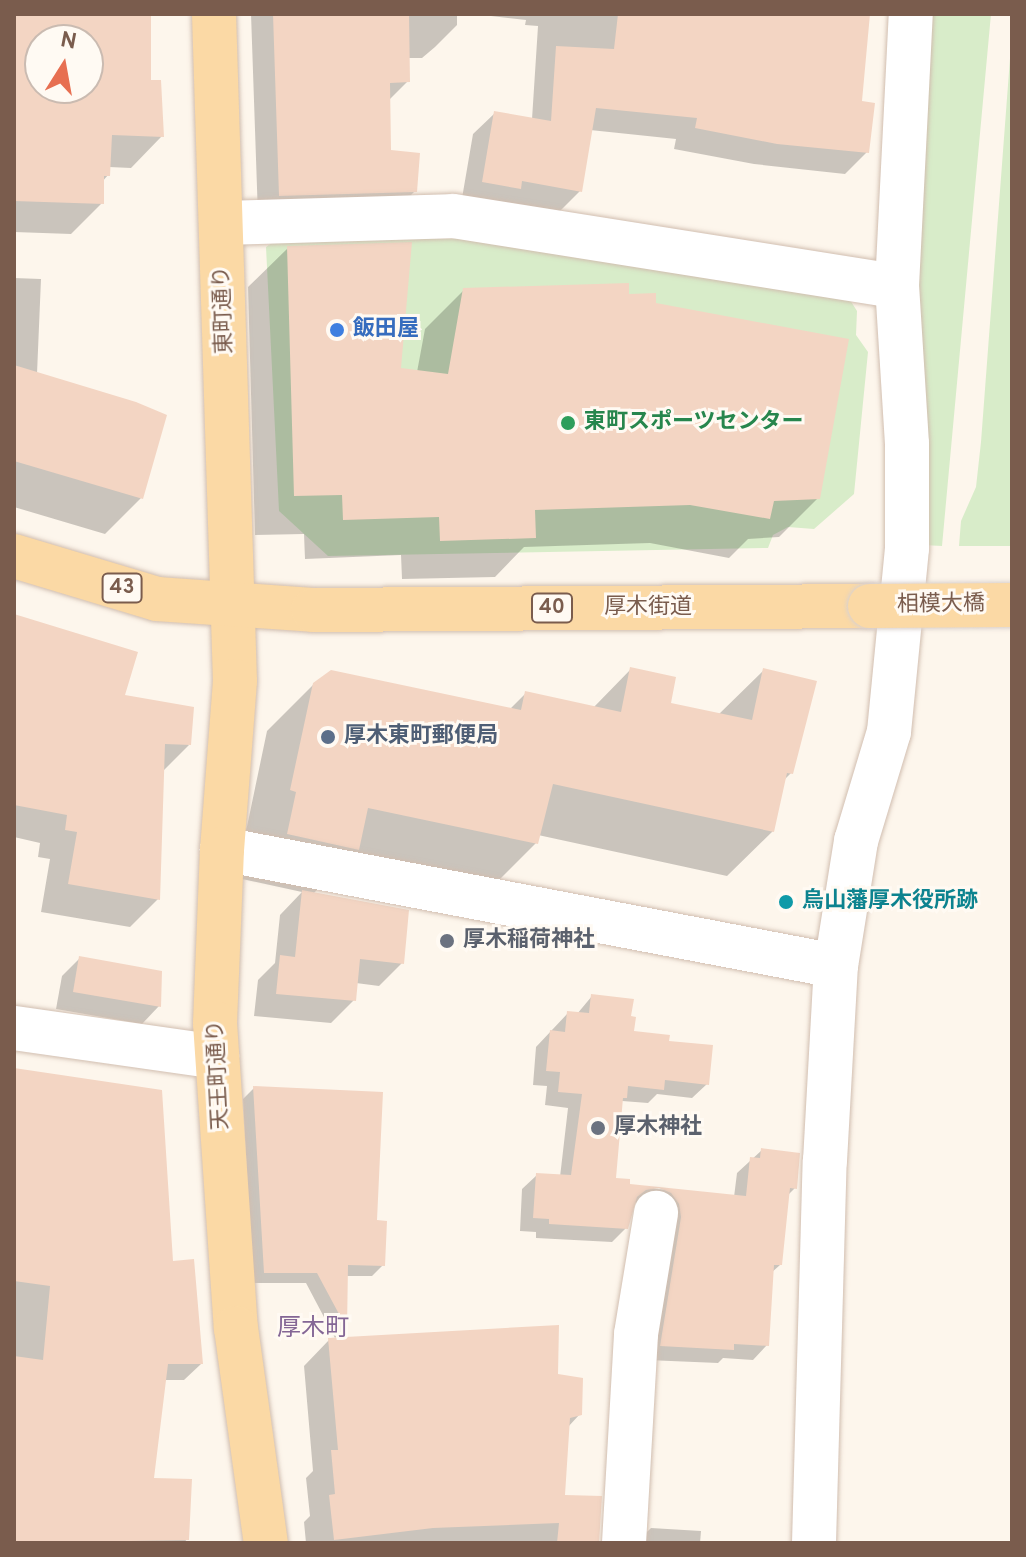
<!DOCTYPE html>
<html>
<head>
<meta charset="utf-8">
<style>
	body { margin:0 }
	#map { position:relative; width:1026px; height:1557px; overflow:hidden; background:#fdf6ec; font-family:Overpass,"Noto Sans JP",sans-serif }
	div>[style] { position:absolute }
	.green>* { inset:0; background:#d8ecc9 }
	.shadow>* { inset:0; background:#0003 }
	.building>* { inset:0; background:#f3d5c3 }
	.roads { filter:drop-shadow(0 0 2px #d1beb0) drop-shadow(0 0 2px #d1beb0) }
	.minor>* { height:44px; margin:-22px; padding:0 22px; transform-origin:22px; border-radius:22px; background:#fff }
	.major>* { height:44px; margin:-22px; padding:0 22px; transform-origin:22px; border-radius:22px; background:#fbd9a5 }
	.bridges { filter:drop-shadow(0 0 2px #dad1cd) drop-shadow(0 0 2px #dad1cd) }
	.major-bridge>* { height:44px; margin:-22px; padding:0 22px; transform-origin:22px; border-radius:22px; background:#fbd9a5 }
	.dots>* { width:22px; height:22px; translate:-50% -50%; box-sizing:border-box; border:4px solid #fffaf3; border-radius:50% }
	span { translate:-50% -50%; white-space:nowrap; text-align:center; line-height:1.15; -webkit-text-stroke:6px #fffaf3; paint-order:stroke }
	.shield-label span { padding:2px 6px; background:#fffaf3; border:2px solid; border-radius:6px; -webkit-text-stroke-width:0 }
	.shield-label { font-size:20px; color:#7a5c4d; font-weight:700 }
	.street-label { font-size:22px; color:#7a5c4d }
	.shop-label { font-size:22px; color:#366cbe; font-weight:700 }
	.left { translate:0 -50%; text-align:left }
	.leisure-label { font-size:22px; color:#27864d; font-weight:700 }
	.service-label { font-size:22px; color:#4e5e75; font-weight:700 }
	.culture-label { font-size:22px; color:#0d838f; font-weight:700 }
	.worship-label { font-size:22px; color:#5b616d; font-weight:700 }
	.neighbourhood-label { font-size:24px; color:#846695 }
	.frame { position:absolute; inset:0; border:16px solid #7a5c4d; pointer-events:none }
	.north { position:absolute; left:24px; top:24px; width:80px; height:80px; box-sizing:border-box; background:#fffaf3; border:2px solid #cabbb1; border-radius:50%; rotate:11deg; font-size:22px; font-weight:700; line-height:32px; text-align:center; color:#7a5c4d }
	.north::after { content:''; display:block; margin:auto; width:28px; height:36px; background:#e76f51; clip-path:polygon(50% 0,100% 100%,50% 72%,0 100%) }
</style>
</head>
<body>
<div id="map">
	<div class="green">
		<div style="clip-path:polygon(929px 14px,991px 14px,942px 546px,923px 545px,929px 441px,913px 334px)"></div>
		<div style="clip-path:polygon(1012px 32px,1012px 546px,959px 546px,961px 521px,976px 487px,981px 442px)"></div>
		<div style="clip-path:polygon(467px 238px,845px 292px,857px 311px,856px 335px,868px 352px,854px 494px,814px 529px,788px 527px,773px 535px,768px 548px,328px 556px,279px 511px,266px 247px,273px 242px)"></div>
	</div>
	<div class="shadow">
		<div style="clip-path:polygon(evenodd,14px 14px,148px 14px,149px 82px,162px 136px,131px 168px,109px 167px,108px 175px,102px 182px,102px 203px,71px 234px,14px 232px,14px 14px,40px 40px,88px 40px,88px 88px,40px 88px,40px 40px)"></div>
		<div style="clip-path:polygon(251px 14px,457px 14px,457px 25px,435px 47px,422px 58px,408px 58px,408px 81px,388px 101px,389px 151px,415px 191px,393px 213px,258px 217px)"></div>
		<div style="clip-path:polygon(474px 14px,868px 14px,860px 103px,867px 152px,845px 174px,754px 164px,674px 149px,676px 139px,590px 130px,580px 191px,558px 213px,461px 204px,473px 134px,495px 113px,532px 119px,538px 26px,525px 25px,526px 20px)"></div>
		<div style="clip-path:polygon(288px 248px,399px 369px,417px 372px,425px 329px,464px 290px,627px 296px,654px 305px,818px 498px,779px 537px,748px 539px,729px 558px,650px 543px,524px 547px,495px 577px,402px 579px,401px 555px,305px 559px,304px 534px,255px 535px,248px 287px)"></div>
		<div style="clip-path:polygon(14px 278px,41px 279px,37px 374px,141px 498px,105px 534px,14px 507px)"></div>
		<div style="clip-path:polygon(14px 617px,189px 745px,162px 772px,158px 899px,130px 927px,41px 912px,50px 859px,38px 857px,40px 843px,14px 837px)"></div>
		<div style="clip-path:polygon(631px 669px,668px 705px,718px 715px,764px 670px,791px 773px,784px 780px,773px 831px,727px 876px,538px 835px,536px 843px,490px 889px,348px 858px,313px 894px,402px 963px,379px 986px,356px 983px,354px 1000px,331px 1023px,254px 1016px,258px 980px,275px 963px,280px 915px,302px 892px,242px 879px,251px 837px,245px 836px,267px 731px,314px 684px,510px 709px,525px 694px,593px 708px)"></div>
		<div style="clip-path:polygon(80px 958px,159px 1006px,142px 1024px,56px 1009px,62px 976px)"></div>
		<div style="clip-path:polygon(592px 996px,628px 1018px,632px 1033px,667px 1042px,707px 1084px,692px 1098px,657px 1094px,648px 1103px,622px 1101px,613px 1180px,628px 1186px,734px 1197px,737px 1173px,762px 1150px,795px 1188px,787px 1196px,780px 1265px,771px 1273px,767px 1345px,753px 1360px,723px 1358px,718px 1363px,647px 1360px,644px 1202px,633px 1203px,626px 1228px,612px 1242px,536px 1238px,536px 1232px,520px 1231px,522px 1189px,537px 1175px,560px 1177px,568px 1108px,545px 1105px,547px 1086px,533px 1085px,536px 1047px,568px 1013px,577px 1014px)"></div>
		<div style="clip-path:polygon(14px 1072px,171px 1263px,201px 1364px,184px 1380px,164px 1380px,152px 1480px,187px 1539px,184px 1543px,14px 1543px)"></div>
		<div style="clip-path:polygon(254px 1088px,375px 1222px,383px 1265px,372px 1276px,345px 1276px,345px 1328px,335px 1338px,306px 1283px,253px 1283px,243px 1099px)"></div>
		<div style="clip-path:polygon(329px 1340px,556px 1376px,580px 1414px,568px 1427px,563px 1496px,597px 1543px,306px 1543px,304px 1522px,310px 1516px,306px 1478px,313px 1471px,304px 1366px)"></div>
		<div style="clip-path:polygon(651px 1528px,701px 1531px,700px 1543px,642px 1543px,642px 1537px)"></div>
	</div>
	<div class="building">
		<div style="clip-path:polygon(evenodd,14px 14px,151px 14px,151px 80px,161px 80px,164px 137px,112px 135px,110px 176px,104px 176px,104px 204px,14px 201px,14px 14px,40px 40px,88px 40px,88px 88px,40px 88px,40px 40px)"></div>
		<div style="clip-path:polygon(273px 14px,409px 14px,410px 82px,390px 83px,391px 150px,420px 153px,417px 192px,279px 196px)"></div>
		<div style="clip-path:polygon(618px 14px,870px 14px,862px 101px,875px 103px,869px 153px,777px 144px,695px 128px,697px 118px,596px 108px,582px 192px,522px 181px,521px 189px,482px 182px,494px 111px,551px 121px,556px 46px,614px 49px)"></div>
		<div style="clip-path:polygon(412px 242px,401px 368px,448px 374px,463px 288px,629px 283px,629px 294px,656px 293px,656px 303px,849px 339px,820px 499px,774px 501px,770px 519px,690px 505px,535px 510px,536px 538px,440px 541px,439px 517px,343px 520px,342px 495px,294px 496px,287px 246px)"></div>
		<div style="clip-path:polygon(14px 365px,136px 402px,167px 415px,143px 499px,14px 461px)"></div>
		<div style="clip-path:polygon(14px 614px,138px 652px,125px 695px,194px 707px,191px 745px,165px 744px,160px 900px,68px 884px,77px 832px,65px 830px,67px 815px,14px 805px)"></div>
		<div style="clip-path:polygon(630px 667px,676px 677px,671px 703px,752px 720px,763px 668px,817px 681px,793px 774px,787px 773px,774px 832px,553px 784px,538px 844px,368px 808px,359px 850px,287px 834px,296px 792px,290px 790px,313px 683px,331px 670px,521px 710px,525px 691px,621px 712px)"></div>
		<div style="clip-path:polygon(302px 890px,409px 910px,404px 964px,360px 959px,356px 1001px,276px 994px,280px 955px,295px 957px)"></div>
		<div style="clip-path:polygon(79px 956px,162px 971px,161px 1007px,73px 992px)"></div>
		<div style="clip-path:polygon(591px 994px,634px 999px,631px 1016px,636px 1017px,634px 1031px,670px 1035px,669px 1041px,713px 1045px,709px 1085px,665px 1080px,664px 1090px,628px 1086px,627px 1098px,623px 1098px,616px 1178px,630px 1179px,630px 1184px,746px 1196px,750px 1157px,760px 1158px,761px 1148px,800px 1153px,797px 1189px,790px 1188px,782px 1265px,774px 1265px,769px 1346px,734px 1344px,734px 1350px,660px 1346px,681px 1217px,679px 1204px,671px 1193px,659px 1188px,646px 1190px,637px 1197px,628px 1229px,549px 1224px,549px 1219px,533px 1218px,536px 1173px,571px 1175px,582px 1094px,558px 1092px,560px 1072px,546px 1071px,550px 1030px,565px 1032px,567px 1011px,589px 1013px)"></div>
		<div style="clip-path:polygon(14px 1068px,162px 1090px,173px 1261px,194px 1259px,203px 1364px,168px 1364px,154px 1478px,192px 1479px,189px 1540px,14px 1543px,14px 1356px,43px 1360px,50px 1286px,14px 1281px)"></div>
		<div style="clip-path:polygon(253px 1086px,383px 1092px,377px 1220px,387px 1221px,385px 1266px,348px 1265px,347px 1329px,317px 1273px,264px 1273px)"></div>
		<div style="clip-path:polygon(559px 1325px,558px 1374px,583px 1378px,582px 1415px,570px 1418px,565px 1495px,602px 1496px,599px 1543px,557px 1543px,559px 1523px,433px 1528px,334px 1540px,329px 1495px,335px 1494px,331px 1450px,338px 1450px,328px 1338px)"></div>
	</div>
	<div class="roads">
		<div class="minor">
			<div style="left:221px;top:223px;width:232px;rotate:-1.7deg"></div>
			<div style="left:453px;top:216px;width:449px;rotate:9deg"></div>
			<div style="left:222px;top:849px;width:625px;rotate:10.79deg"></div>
			<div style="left:14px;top:1028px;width:205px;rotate:8.1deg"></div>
			<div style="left:624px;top:1543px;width:209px;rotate:-86.7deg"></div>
			<div style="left:636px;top:1334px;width:123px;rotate:-80.6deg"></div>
			<div style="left:814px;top:1543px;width:382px;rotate:-88.4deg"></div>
			<div style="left:825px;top:1161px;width:195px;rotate:-86.8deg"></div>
			<div style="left:836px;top:966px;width:127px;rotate:-80.9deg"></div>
			<div style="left:856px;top:841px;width:114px;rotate:-73.2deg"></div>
			<div style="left:889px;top:732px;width:185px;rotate:-84.4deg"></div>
			<div style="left:907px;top:548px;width:104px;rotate:-90deg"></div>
			<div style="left:907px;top:444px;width:158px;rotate:-93.6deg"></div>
			<div style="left:897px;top:286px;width:272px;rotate:-87.1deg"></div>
		</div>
		<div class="major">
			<div style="left:214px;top:14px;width:667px;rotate:88.2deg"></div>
			<div style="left:235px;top:681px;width:169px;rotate:94.4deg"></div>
			<div style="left:222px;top:849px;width:174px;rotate:92.3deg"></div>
			<div style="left:215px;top:1023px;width:306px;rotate:86.1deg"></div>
			<div style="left:236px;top:1328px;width:217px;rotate:82.1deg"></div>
			<div style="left:14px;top:556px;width:149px;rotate:16.7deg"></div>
			<div style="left:157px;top:599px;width:156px;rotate:4deg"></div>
			<div style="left:313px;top:610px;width:557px;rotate:-0.41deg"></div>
		</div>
	</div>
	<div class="bridges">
		<div class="major-bridge">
			<div style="left:870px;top:606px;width:142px;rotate:-0.4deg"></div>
		</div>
	</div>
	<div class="dots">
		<div style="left:337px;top:330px;background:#3f7fe0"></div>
		<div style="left:568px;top:423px;background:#2e9e5b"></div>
		<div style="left:328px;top:737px;background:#5c6f8a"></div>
		<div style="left:786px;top:902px;background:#0f9aa8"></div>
		<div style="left:447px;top:941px;background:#6b7280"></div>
		<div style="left:598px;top:1128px;background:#6b7280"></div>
	</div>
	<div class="shield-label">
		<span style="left:122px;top:588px">43</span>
		<span style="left:552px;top:608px">40</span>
	</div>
	<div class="street-label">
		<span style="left:224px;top:310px;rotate:-92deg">東町通り</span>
		<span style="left:941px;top:605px;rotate:-1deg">相模大橋</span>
		<span style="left:648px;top:608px">厚木街道</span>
		<span style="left:219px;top:1075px;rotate:-93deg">天王町通り</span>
	</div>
	<div class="shop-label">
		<span class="left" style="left:353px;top:330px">飯田屋</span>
	</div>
	<div class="leisure-label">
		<span class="left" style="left:584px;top:423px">東町スポーツセンター</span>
	</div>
	<div class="service-label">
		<span class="left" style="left:344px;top:737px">厚木東町郵便局</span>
	</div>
	<div class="culture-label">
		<span class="left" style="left:802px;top:902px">烏山藩厚木役所跡</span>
	</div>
	<div class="worship-label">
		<span class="left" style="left:463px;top:941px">厚木稲荷神社</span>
		<span class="left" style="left:614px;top:1128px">厚木神社</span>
	</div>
	<div class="neighbourhood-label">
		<span style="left:313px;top:1330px">厚木町</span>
	</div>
	<div class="frame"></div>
	<div class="north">N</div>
</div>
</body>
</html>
